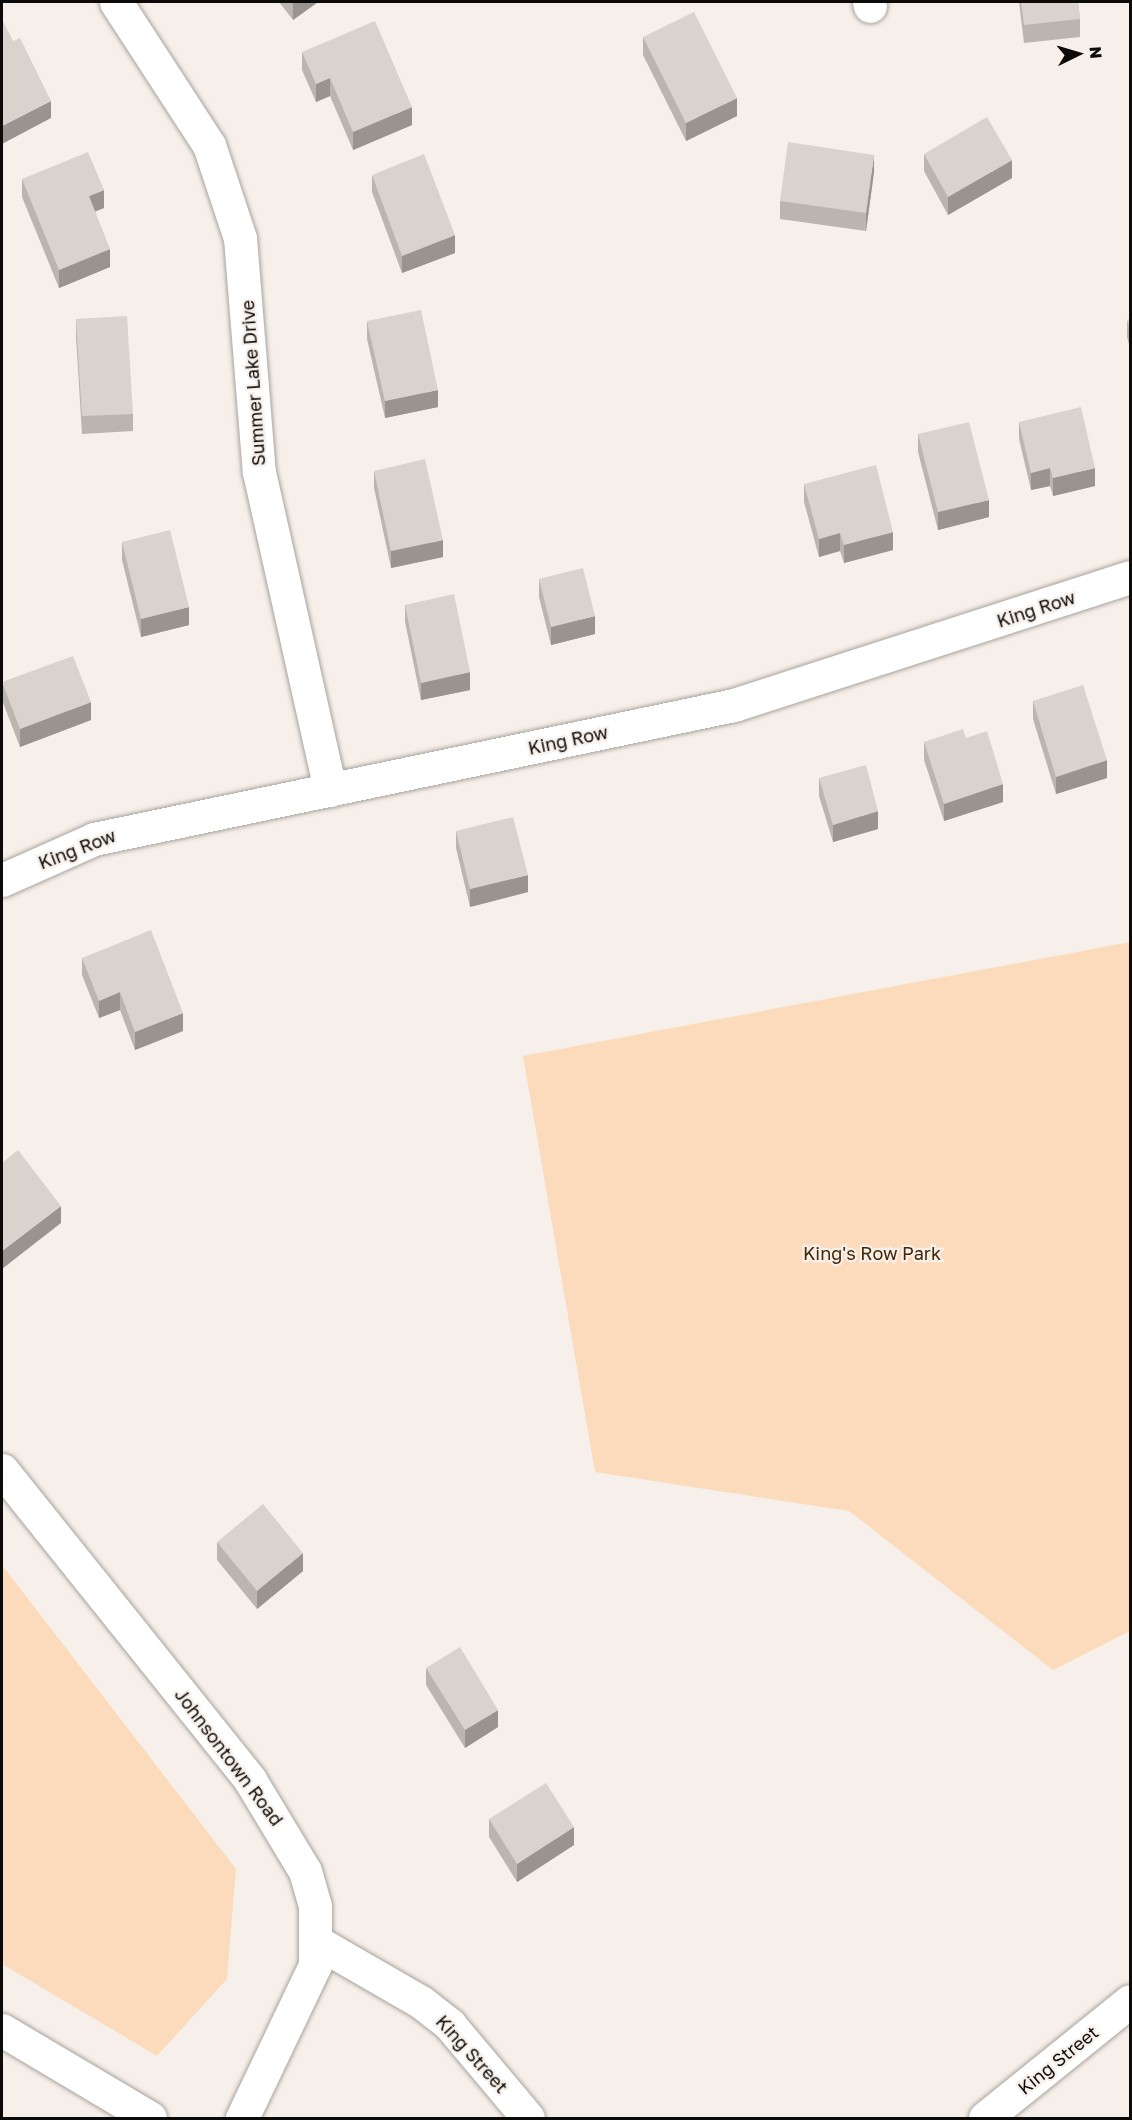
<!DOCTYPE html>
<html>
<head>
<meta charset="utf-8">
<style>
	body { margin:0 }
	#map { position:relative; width:1132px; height:2120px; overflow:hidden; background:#f7f0ea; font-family:"Golos Text",sans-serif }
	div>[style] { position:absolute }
	.green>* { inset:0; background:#fbdbbb }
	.roads { filter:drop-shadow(0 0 2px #a9a39d) drop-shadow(0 0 2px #a9a39d) }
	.street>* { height:33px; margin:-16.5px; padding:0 16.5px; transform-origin:16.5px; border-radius:16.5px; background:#fff }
	.secondary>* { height:33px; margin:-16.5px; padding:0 16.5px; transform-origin:16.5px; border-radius:16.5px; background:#fff }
	.wall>* { inset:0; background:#bbb5b0 }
	.shaded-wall>* { inset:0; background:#999490 }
	.building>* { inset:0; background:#dad3cd }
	span { translate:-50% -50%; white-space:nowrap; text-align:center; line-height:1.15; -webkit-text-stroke:4.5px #f7f0ea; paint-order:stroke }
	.street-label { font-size:18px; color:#0d0b09 }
	.park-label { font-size:18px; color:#3f2605 }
	.frame { position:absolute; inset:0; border:3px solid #0d0b09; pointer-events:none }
	.north { position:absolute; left:1048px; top:24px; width:60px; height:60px; -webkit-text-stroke:4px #f7f0ea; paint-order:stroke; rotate:85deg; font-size:16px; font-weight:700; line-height:24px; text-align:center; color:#0d0b09 }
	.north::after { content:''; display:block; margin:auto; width:21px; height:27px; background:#0d0b09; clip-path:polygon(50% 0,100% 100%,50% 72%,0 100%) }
</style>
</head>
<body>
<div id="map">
	<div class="green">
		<div style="clip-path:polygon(1130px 942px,1130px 1631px,1053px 1670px,849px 1511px,595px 1472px,523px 1056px)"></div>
		<div style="clip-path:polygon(2px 1565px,236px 1869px,227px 1979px,157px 2056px,2px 1964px)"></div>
	</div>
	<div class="roads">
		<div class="street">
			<div style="left:116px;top:2px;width:171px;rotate:57deg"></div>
			<div style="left:209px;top:145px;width:98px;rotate:71.6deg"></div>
			<div style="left:240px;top:238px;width:235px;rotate:85.4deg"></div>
			<div style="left:259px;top:472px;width:326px;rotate:77.4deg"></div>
			<div style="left:869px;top:2px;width:4px;rotate:76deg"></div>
			<div style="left:2px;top:880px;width:101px;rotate:-24deg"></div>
			<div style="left:94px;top:839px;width:654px;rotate:-11.83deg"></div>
			<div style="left:734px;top:705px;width:416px;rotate:-17.9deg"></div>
			<div style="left:317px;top:1942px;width:120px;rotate:30deg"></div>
			<div style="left:421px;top:2002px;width:37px;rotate:38deg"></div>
			<div style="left:450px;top:2025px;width:121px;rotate:50deg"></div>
			<div style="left:985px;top:2118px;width:186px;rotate:-38.9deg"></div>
		</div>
		<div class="secondary">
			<div style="left:2px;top:1470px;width:397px;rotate:51.3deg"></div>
			<div style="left:250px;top:1780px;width:106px;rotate:58.9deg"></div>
			<div style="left:305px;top:1871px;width:36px;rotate:74deg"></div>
			<div style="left:315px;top:1906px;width:59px;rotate:90deg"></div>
			<div style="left:315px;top:1965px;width:170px;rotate:115.5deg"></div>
			<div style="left:2px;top:2030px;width:172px;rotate:30.7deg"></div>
		</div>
	</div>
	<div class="wall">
		<div style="clip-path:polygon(279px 2px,318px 2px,293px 20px)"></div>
		<div style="clip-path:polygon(1019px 2px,1078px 2px,1080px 19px,1080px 37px,1024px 43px)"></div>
		<div style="clip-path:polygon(643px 37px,737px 116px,686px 141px,643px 55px)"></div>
		<div style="clip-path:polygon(302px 52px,412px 125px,353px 150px,330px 96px,316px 102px,302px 70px)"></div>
		<div style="clip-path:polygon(924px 154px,1012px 178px,948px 215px,924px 171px)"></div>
		<div style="clip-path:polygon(874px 172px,866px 231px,780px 219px,780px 201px)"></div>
		<div style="clip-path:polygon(372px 175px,455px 253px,402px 273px,372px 192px)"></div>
		<div style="clip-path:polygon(22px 179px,104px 208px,95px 211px,110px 267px,59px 288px,22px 197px)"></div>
		<div style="clip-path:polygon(76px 319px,133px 414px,133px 431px,82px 434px,76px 337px)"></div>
		<div style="clip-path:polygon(1131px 319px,1131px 352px,1127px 337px,1127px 320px)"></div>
		<div style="clip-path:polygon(367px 321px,438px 407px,385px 418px,367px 339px)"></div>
		<div style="clip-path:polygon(1019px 422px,1095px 486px,1053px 496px,1050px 486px,1031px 490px,1019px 439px)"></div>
		<div style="clip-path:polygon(918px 434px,989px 517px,938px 530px,918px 452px)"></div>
		<div style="clip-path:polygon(374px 471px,443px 557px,391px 568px,374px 488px)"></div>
		<div style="clip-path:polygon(804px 484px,893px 550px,844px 563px,840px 551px,819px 557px,804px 502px)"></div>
		<div style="clip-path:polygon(122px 542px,189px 625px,141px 637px,122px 560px)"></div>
		<div style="clip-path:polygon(539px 579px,595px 634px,551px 645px,539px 597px)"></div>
		<div style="clip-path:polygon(405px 605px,470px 690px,421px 700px,405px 622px)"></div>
		<div style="clip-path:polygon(2px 682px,91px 720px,20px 747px,2px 700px)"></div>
		<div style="clip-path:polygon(1033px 701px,1107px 778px,1056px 794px,1033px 719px)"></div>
		<div style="clip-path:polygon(966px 738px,1003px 802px,944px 821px,924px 760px,924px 742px)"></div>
		<div style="clip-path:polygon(819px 778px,878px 829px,833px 842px,819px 796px)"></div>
		<div style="clip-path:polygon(456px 831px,528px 892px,470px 907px,456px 848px)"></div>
		<div style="clip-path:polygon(82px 958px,183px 1031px,135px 1050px,120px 1010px,99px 1018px,82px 975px)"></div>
		<div style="clip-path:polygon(217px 1542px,303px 1571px,257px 1609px,217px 1560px)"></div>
		<div style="clip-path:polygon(426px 1668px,498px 1727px,465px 1748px,426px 1685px)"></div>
		<div style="clip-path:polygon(489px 1819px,574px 1845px,517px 1882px,489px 1837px)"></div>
	</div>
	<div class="shaded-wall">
		<div style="clip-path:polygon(293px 2px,318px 2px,293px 20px)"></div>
		<div style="clip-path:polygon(330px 78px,330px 96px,316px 102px,316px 84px)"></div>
		<div style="clip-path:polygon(737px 98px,737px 116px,686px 141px,686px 123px)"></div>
		<div style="clip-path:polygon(51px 101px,51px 118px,2px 144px,2px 126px)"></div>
		<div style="clip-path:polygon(412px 107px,412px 125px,353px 150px,353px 132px)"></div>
		<div style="clip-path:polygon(874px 155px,874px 172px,866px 231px,866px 213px)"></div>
		<div style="clip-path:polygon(1012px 160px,1012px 178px,948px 215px,948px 197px)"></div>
		<div style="clip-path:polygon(104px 190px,104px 208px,89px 214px,89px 196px)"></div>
		<div style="clip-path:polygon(455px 235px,455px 253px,402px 273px,402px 256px)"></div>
		<div style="clip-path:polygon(110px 249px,110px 267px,59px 288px,59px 270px)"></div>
		<div style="clip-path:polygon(438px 390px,438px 407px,385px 418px,385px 401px)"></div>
		<div style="clip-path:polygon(1050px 468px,1050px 486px,1031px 490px,1031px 473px)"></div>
		<div style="clip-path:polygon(1095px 468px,1095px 486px,1053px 496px,1053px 478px)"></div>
		<div style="clip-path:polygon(989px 500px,989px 517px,938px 530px,938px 512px)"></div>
		<div style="clip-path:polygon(893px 532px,893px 550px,844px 563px,844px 545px)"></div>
		<div style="clip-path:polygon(840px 533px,840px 551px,819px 557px,819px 539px)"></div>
		<div style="clip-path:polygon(443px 540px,443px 557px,391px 568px,391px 551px)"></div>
		<div style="clip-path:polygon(189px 607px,189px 625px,141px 637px,141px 619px)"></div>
		<div style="clip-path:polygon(595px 616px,595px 634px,551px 645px,551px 627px)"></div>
		<div style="clip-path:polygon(470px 672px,470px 690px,421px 700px,421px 683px)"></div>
		<div style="clip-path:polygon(91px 702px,91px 720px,20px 747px,20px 729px)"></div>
		<div style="clip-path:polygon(1107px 760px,1107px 778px,1056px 794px,1056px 777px)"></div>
		<div style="clip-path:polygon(1003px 784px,1003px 802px,944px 821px,944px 804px)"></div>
		<div style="clip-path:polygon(878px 811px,878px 829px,833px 842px,833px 825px)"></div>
		<div style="clip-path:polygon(528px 875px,528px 892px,470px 907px,470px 889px)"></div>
		<div style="clip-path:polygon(120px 992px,120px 1010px,99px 1018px,99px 1001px)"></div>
		<div style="clip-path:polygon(183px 1013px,183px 1031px,135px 1050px,135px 1032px)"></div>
		<div style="clip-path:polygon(61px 1206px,61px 1223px,2px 1269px,2px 1251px)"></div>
		<div style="clip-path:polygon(303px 1553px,303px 1571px,257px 1609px,257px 1591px)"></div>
		<div style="clip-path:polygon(498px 1710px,498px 1727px,465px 1748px,465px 1730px)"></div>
		<div style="clip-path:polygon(574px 1827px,574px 1845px,517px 1882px,517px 1864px)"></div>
	</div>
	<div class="building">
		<div style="clip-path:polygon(1021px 2px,1078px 2px,1080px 19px,1024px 25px)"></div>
		<div style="clip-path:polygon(694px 12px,737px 98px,686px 123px,643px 37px)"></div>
		<div style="clip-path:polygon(2px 19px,13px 41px,20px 38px,51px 101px,2px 126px)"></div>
		<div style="clip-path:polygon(375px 21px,412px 107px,353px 132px,330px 78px,316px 84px,302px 52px)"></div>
		<div style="clip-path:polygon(987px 117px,1012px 160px,948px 197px,924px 154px)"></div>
		<div style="clip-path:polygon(788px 142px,874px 155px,866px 213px,780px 201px)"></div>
		<div style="clip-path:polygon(88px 152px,104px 190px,89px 196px,110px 249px,59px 270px,22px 179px)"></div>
		<div style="clip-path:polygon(424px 154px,455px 235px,402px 256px,372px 175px)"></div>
		<div style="clip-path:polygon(421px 310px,438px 390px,385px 401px,367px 321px)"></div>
		<div style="clip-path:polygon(127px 316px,133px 414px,82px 416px,76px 319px)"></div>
		<div style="clip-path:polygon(1131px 319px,1131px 334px,1127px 320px)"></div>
		<div style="clip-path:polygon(1081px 407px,1095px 468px,1053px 478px,1050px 468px,1031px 473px,1019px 422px)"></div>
		<div style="clip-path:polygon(969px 422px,989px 500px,938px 512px,918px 434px)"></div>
		<div style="clip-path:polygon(425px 459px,443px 540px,391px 551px,374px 471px)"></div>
		<div style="clip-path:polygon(876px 465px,893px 532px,844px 545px,840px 533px,819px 539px,804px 484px)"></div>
		<div style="clip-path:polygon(170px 530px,189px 607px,141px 619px,122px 542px)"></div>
		<div style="clip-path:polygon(583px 568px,595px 616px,551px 627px,539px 579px)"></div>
		<div style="clip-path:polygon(454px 594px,470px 672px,421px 683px,405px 605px)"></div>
		<div style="clip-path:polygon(73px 656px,91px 702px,20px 729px,2px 682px)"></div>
		<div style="clip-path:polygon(1083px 685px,1107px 760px,1056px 777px,1033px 701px)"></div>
		<div style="clip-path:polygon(963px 729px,966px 738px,987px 731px,1003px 784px,944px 804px,924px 742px)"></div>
		<div style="clip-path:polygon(866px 765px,878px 811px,833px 825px,819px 778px)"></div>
		<div style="clip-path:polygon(513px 817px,528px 875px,470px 889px,456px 831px)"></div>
		<div style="clip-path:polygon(151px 930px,183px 1013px,135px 1032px,120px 992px,99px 1001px,82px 958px)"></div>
		<div style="clip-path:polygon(18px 1150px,61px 1206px,2px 1251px,2px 1163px)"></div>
		<div style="clip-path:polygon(263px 1504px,303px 1553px,257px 1591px,217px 1542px)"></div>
		<div style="clip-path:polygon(460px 1647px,498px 1710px,465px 1730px,426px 1668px)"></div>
		<div style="clip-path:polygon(546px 1783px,574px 1827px,517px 1864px,489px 1819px)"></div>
	</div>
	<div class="street-label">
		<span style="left:253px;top:383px;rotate:-94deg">Summer Lake Drive</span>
		<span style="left:1036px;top:609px;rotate:-18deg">King Row</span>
		<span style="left:568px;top:740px;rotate:-12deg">King Row</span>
		<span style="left:77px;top:849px;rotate:-21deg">King Row</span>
		<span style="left:229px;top:1757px;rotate:53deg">Johnsontown Road</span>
		<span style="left:472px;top:2054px;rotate:48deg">King Street</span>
		<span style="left:1058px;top:2060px;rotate:-39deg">King Street</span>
	</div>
	<div class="park-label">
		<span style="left:872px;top:1253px">King's Row Park</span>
	</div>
	<div class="frame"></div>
	<div class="north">N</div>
</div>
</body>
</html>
